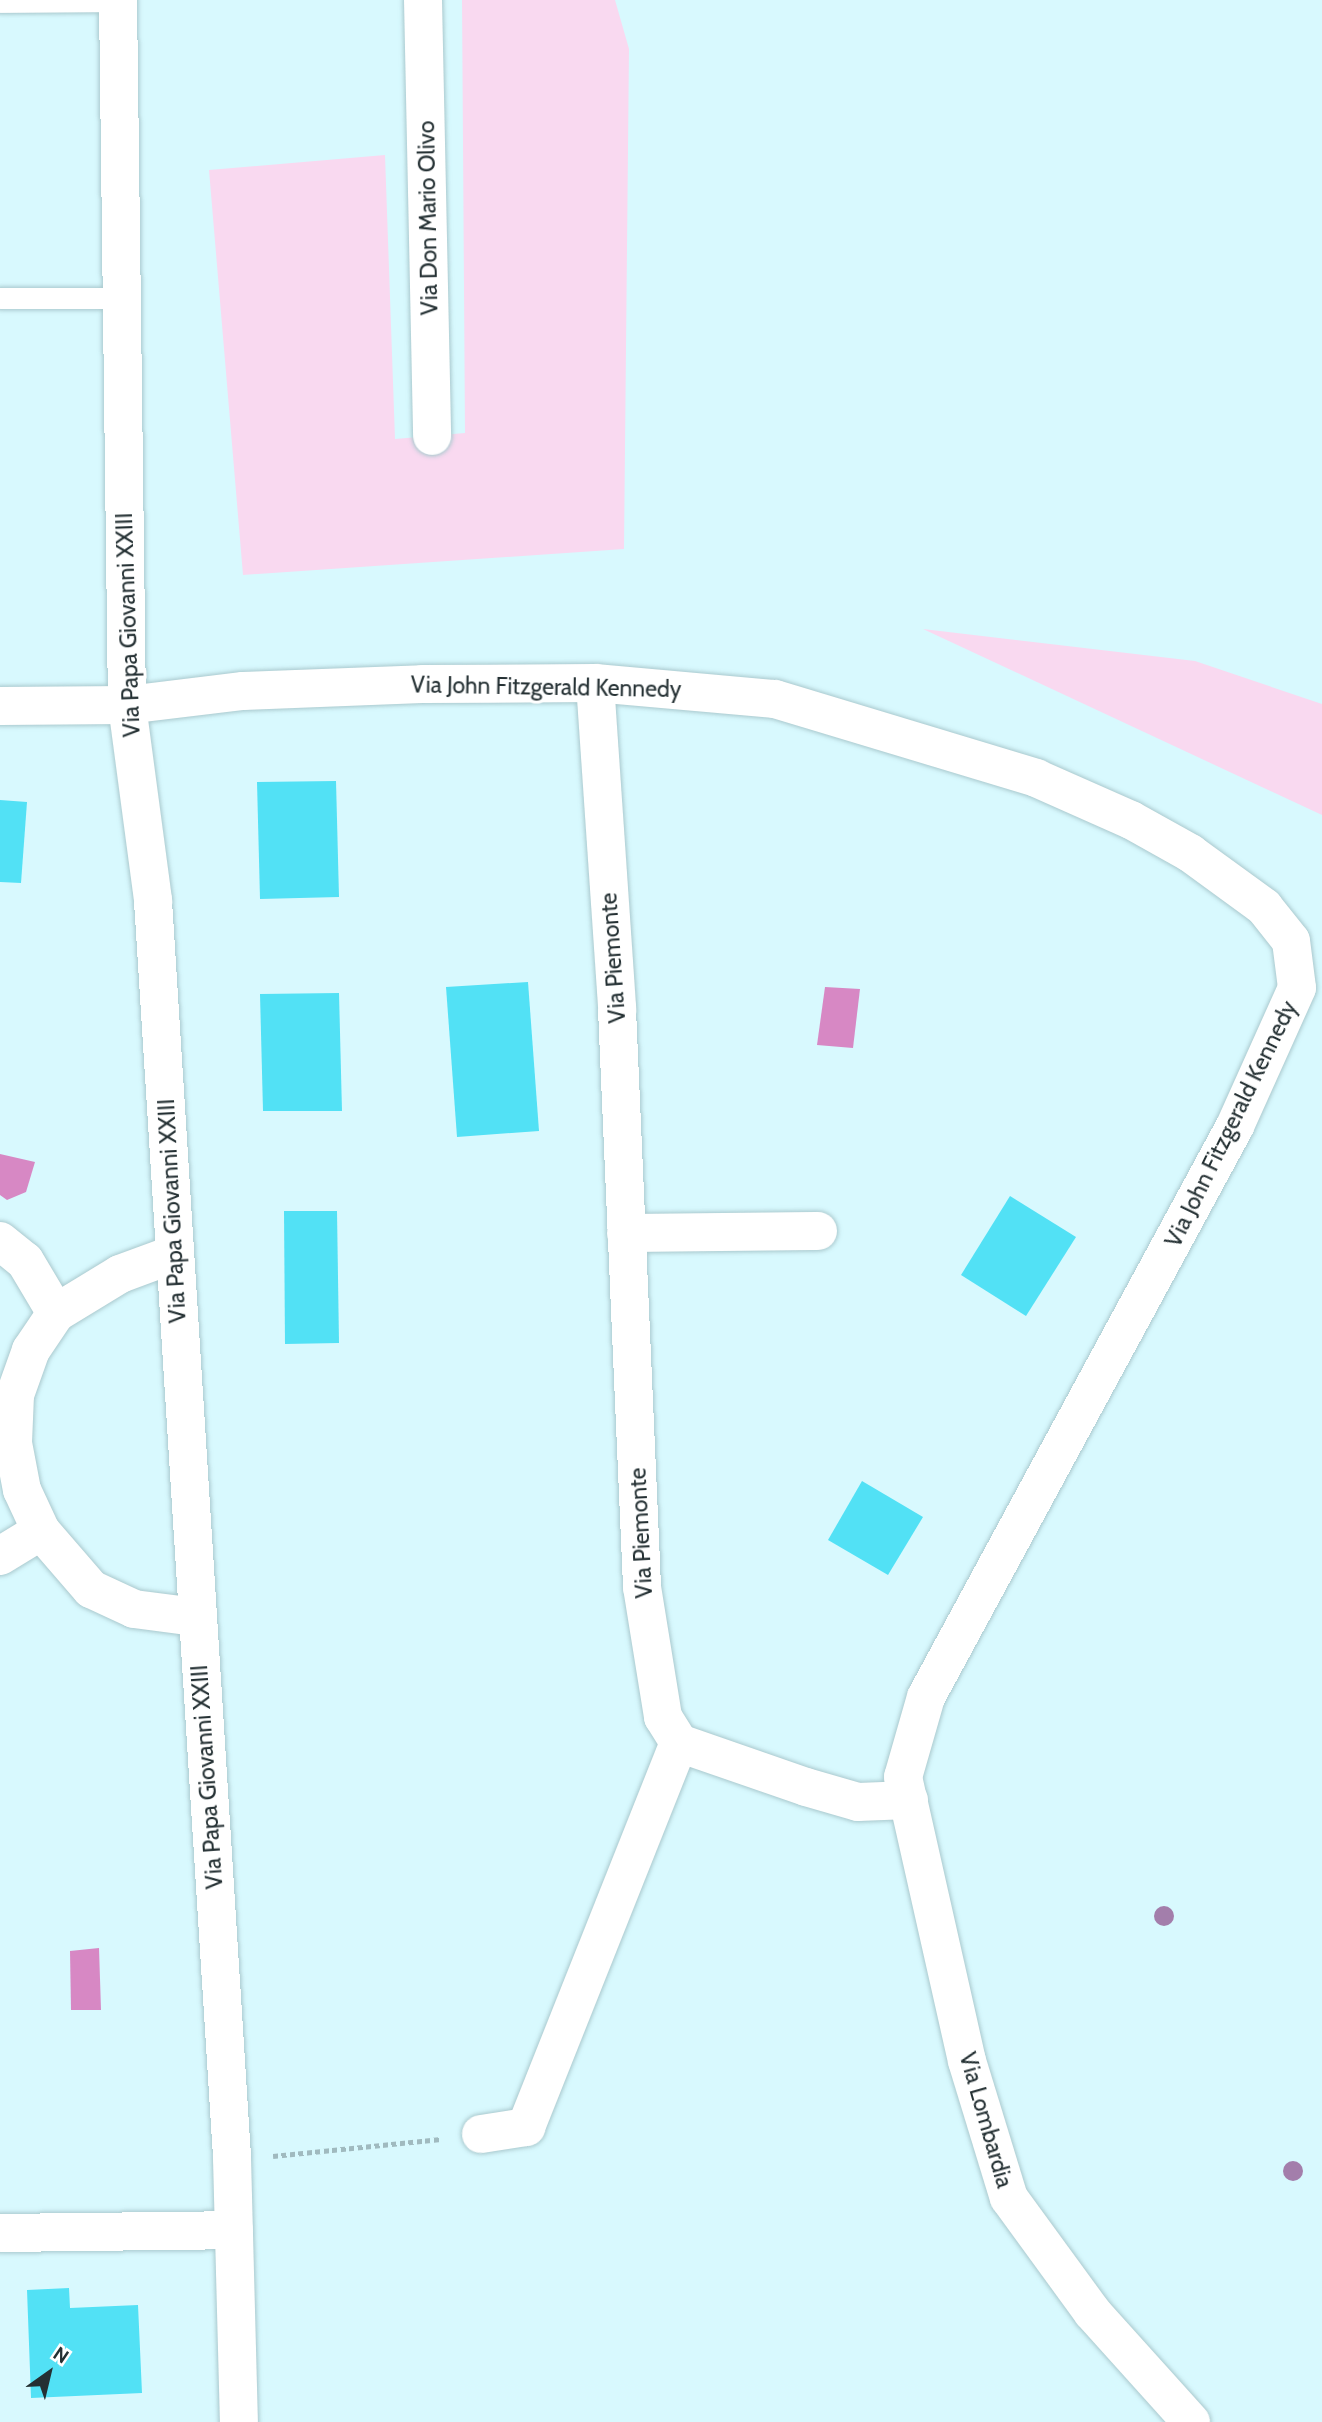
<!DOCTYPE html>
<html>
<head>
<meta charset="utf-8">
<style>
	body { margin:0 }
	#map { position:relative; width:1322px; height:2422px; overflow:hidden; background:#d8f9fe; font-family:Cabin,sans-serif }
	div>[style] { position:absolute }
	.green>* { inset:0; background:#f9d9f0 }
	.water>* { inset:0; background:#d788c4 }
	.building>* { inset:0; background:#52e1f5 }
	.path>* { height:4.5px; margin-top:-2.25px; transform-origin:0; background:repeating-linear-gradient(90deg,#a0babf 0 5px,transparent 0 8.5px) }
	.roads { filter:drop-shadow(0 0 2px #aac9ce) drop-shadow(0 0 2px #aac9ce) }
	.service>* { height:21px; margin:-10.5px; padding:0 10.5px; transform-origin:10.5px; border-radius:10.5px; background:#fff }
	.minor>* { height:38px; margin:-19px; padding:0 19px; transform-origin:19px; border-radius:19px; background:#fff }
	.trees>* { width:20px; height:20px; margin:-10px; border-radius:50%; background:#a37eab }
	span { translate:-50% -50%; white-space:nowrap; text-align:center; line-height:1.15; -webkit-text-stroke:6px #fff; paint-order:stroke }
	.street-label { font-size:23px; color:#243033 }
	.north { position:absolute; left:14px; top:2338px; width:70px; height:70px; -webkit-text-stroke:5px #fff; paint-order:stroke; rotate:34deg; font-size:19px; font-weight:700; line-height:28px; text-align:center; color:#243033 }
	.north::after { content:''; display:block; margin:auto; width:24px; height:32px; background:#243033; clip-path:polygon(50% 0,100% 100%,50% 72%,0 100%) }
</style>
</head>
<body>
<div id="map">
	<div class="green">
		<div style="clip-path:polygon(462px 0,615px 0,629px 49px,624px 549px,243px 575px,209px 170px,385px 155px,395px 439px,465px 433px)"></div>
		<div style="clip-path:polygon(923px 629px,1195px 661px,1322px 704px,1322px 815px)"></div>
	</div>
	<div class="water">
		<div style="clip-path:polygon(825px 987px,860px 989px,853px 1048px,817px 1045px)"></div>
		<div style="clip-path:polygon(0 1154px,35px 1162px,26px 1192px,7px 1200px,0 1195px)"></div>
		<div style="clip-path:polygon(99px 1948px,101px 2010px,71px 2010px,70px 1951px)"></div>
	</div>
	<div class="building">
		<div style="clip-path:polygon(336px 781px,339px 897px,260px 899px,257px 782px)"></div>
		<div style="clip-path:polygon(0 800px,27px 802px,21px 883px,0 882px)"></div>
		<div style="clip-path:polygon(528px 982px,539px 1131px,457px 1137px,446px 987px)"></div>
		<div style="clip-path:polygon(339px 993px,342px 1111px,263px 1111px,260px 994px)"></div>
		<div style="clip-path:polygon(1010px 1196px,1076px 1237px,1026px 1316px,961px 1275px)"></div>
		<div style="clip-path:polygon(284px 1211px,337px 1211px,339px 1343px,285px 1344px)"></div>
		<div style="clip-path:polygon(862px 1481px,923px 1517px,888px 1575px,828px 1540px)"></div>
		<div style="clip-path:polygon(69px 2288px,70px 2308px,138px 2305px,142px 2393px,31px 2398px,27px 2290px)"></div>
	</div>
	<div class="path">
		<div style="left:273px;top:2156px;width:169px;rotate:-5.8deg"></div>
	</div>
	<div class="roads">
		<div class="service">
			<div style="left:0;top:2px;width:118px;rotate:-0.5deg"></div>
			<div style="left:0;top:298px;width:120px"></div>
		</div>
		<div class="minor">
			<div style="left:118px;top:0;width:705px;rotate:89.27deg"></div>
			<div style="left:127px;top:705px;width:198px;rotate:82.4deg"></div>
			<div style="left:153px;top:901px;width:1259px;rotate:86.4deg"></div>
			<div style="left:232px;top:2158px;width:264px;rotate:88.5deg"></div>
			<div style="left:423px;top:0;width:436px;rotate:88.8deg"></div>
			<div style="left:595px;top:683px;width:327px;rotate:86.1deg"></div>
			<div style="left:617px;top:1009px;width:579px;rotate:87.52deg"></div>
			<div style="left:642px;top:1587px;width:132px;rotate:80.8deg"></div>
			<div style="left:663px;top:1717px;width:31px;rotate:58deg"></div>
			<div style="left:679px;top:1743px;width:134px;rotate:19.1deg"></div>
			<div style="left:806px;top:1787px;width:54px;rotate:16.1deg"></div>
			<div style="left:858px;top:1802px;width:51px;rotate:-2.2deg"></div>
			<div style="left:0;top:706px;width:127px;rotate:-0.5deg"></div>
			<div style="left:127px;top:705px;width:117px;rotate:-6.9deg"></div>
			<div style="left:243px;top:691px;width:179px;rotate:-2.2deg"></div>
			<div style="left:422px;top:684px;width:173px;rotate:-0.3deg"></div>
			<div style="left:595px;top:683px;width:181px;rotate:5.1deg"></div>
			<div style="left:775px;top:699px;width:273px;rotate:16.8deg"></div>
			<div style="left:1036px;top:778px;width:104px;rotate:23.9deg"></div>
			<div style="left:1131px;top:820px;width:68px;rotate:29.2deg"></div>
			<div style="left:1190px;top:853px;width:92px;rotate:36.1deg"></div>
			<div style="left:1264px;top:907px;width:43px;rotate:51.5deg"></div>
			<div style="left:1291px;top:941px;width:47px;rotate:82.7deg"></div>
			<div style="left:1297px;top:988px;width:151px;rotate:114.2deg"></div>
			<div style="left:1235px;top:1126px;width:649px;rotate:118.42deg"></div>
			<div style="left:926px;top:1697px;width:83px;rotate:106deg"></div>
			<div style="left:903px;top:1777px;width:291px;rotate:77.3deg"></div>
			<div style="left:967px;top:2061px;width:143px;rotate:73deg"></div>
			<div style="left:1009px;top:2198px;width:141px;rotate:53.9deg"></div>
			<div style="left:1092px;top:2312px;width:148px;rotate:48deg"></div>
			<div style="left:626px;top:1233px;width:192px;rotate:-0.6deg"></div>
			<div style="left:0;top:1241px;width:32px;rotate:39deg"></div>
			<div style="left:25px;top:1261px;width:61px;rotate:59.2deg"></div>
			<div style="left:174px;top:1254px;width:58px;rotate:159.7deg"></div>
			<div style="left:120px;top:1274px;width:75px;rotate:148.6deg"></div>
			<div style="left:56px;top:1313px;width:45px;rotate:124deg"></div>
			<div style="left:31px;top:1350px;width:48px;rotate:109.6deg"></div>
			<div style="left:15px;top:1395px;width:48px;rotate:92.4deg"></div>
			<div style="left:13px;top:1443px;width:48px;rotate:79.2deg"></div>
			<div style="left:22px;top:1490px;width:45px;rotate:65.1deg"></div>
			<div style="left:41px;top:1531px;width:77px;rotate:49.2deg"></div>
			<div style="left:91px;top:1589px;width:47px;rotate:24.9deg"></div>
			<div style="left:134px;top:1609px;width:63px;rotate:7.4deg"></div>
			<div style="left:0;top:1556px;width:48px;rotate:-31.4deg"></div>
			<div style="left:481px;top:2134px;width:46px;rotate:-8.8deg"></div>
			<div style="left:526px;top:2127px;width:413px;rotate:-68.3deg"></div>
			<div style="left:0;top:2233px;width:234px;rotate:-0.7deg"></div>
		</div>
	</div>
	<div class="trees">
		<div style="left:1164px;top:1916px"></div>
		<div style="left:1293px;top:2171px"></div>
	</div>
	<div class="street-label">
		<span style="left:428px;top:218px;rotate:-91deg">Via Don Mario Olivo</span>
		<span style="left:128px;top:625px;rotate:-92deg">Via Papa Giovanni XXIII</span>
		<span style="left:546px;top:687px;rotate:1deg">Via John Fitzgerald Kennedy</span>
		<span style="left:613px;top:958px;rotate:-94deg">Via Piemonte</span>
		<span style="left:1231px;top:1124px;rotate:-64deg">Via John Fitzgerald Kennedy</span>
		<span style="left:172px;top:1211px;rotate:-93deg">Via Papa Giovanni XXIII</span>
		<span style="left:641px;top:1533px;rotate:-93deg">Via Piemonte</span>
		<span style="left:207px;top:1777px;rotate:-94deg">Via Papa Giovanni XXIII</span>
		<span style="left:986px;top:2120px;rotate:74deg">Via Lombardia</span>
	</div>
	<div class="north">N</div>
</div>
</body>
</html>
